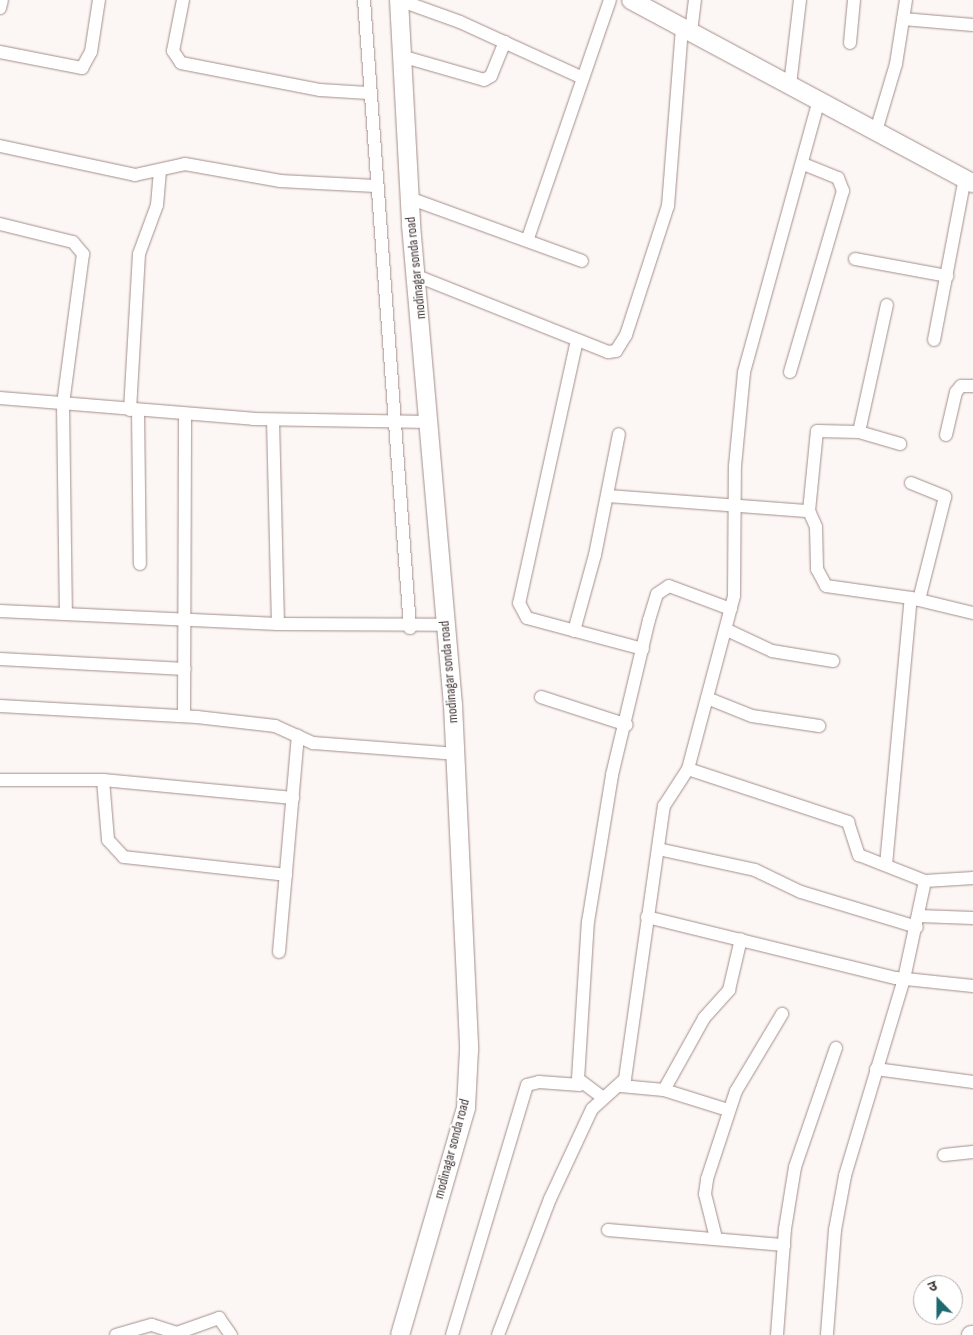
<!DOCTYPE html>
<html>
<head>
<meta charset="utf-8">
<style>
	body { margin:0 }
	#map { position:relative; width:973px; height:1335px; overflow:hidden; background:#fcf7f5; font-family:"Sofia Sans Condensed","Noto Sans Devanagari",sans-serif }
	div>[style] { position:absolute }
	.roads { filter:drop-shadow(0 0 1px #a58e89) drop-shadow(0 0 1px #a58e89) }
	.street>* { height:12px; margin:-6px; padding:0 6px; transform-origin:6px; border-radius:6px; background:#fff }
	.secondary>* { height:18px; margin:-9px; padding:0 9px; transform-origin:9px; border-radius:9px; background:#fff }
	span { translate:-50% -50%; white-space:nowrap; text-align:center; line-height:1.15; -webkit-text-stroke:4px #fff; paint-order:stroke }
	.street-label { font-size:14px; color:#3f3533 }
	.north { position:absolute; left:913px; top:1275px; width:50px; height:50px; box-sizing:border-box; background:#fff; border:1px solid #b2aead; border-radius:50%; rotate:338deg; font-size:14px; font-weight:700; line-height:20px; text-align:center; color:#3f3533 }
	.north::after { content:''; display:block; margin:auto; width:18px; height:22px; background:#1d6a6e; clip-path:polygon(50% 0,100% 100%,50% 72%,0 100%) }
</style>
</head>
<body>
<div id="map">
	<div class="roads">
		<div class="street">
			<div style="left:183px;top:0;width:52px;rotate:101.1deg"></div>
			<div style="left:173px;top:51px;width:14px;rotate:56deg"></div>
			<div style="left:181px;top:63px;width:142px;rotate:11deg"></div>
			<div style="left:320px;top:90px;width:48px;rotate:3.6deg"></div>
			<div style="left:364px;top:0;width:630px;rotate:85.81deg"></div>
			<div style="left:399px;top:0;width:65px;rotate:19.8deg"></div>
			<div style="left:460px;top:22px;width:135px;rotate:24.5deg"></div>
			<div style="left:0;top:8px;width:8px;rotate:-76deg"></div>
			<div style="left:903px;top:19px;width:70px;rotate:4.9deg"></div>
			<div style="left:691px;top:32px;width:32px;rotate:-83deg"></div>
			<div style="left:850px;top:43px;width:43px;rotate:-84.7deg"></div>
			<div style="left:0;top:52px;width:84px;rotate:11deg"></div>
			<div style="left:82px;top:68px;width:18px;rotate:-61deg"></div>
			<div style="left:91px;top:52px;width:53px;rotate:-81.3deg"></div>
			<div style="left:401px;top:56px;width:86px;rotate:16.1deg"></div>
			<div style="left:484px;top:80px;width:8px;rotate:-30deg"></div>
			<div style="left:491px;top:76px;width:37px;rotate:-68deg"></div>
			<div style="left:790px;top:85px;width:86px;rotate:-83.3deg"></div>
			<div style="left:876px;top:131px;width:70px;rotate:-73.4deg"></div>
			<div style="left:896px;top:64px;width:65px;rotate:-81.1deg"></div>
			<div style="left:0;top:146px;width:138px;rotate:12.1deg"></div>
			<div style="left:135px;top:175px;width:51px;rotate:-12.4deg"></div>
			<div style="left:185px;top:164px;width:97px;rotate:10.1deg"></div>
			<div style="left:280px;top:181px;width:95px;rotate:3deg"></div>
			<div style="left:409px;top:198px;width:184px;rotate:20deg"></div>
			<div style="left:0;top:224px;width:75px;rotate:13.9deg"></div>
			<div style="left:73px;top:242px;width:16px;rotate:50deg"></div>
			<div style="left:83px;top:254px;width:151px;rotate:97.6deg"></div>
			<div style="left:63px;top:404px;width:210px;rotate:89.2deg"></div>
			<div style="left:528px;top:238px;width:252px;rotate:-71deg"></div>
			<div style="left:855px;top:259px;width:94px;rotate:10.5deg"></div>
			<div style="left:417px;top:276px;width:206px;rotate:21.7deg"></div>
			<div style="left:608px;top:352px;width:8px;rotate:-7deg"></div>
			<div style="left:616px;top:351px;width:19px;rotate:-58deg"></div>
			<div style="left:626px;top:335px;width:136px;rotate:-72deg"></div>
			<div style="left:668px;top:206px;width:180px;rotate:-85.5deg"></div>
			<div style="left:577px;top:340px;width:269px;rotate:102.4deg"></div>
			<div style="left:519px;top:603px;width:17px;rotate:62deg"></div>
			<div style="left:527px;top:618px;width:120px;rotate:15deg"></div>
			<div style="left:934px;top:340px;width:165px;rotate:-79.2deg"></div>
			<div style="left:790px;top:372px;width:189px;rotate:-73.7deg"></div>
			<div style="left:843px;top:191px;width:14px;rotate:-111deg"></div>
			<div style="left:838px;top:178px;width:38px;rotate:-158deg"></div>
			<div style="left:0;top:398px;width:254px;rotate:4.7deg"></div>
			<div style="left:253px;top:419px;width:177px;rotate:1deg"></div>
			<div style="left:130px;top:410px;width:156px;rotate:-86.7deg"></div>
			<div style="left:139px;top:254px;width:52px;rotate:-69.8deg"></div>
			<div style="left:157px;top:205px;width:33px;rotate:-85deg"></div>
			<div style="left:138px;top:410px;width:154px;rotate:89.3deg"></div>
			<div style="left:273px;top:420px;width:204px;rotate:88.6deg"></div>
			<div style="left:859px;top:432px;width:130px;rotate:-77.6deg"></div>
			<div style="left:946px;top:435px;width:44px;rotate:-76.9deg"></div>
			<div style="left:956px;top:392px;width:8px;rotate:-50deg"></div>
			<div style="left:961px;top:386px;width:12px"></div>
			<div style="left:911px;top:483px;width:37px;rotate:22deg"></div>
			<div style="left:945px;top:497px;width:106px;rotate:104.2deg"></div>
			<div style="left:608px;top:496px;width:202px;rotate:4.3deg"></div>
			<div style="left:809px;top:511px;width:17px;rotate:66deg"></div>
			<div style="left:816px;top:527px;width:42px;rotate:88.6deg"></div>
			<div style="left:817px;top:569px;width:19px;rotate:62deg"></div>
			<div style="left:826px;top:586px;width:86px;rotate:8deg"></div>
			<div style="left:911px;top:598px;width:64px;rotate:13.6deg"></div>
			<div style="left:809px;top:511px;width:80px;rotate:-84.3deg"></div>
			<div style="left:817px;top:431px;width:42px;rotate:1.4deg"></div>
			<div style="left:859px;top:432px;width:43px;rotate:16.3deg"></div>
			<div style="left:0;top:611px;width:278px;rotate:2.7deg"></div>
			<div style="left:278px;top:624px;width:166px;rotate:0.3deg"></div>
			<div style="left:727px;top:630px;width:50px;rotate:25deg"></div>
			<div style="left:772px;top:651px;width:62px;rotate:9.3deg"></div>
			<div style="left:574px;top:631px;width:79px;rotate:-74.6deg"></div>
			<div style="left:595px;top:555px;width:123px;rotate:-78.8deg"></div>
			<div style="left:0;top:659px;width:185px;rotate:3.1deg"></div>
			<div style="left:541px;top:697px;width:90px;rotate:18deg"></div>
			<div style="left:707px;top:698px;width:48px;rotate:21.8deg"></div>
			<div style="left:752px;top:716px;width:68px;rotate:8.5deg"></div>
			<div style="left:0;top:706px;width:197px;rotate:3.2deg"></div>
			<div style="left:197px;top:717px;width:79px;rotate:6.6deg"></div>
			<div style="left:275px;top:726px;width:42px;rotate:24.1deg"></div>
			<div style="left:313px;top:743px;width:142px;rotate:4.4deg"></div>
			<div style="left:184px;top:716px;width:302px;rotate:-89.8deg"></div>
			<div style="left:688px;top:769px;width:169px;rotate:18.3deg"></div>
			<div style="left:848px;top:822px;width:35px;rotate:72deg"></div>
			<div style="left:859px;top:855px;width:71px;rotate:21.5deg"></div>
			<div style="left:925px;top:881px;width:100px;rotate:102.1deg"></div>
			<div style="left:904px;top:979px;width:206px;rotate:106.7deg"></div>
			<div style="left:845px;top:1176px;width:55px;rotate:100.5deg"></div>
			<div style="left:835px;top:1230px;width:105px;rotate:94.4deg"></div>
			<div style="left:0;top:780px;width:103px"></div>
			<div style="left:103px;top:780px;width:191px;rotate:5.4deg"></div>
			<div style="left:103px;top:780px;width:60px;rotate:85.2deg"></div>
			<div style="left:108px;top:840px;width:23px;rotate:47deg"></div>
			<div style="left:124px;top:857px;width:163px;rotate:6.3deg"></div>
			<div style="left:658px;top:849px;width:99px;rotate:12.2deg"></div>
			<div style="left:755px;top:870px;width:51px;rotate:25.6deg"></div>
			<div style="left:801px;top:892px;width:121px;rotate:16.8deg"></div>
			<div style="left:886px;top:865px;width:268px;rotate:-84.7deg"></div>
			<div style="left:925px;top:881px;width:48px;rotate:-3.6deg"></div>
			<div style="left:919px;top:916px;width:54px;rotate:2.1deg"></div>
			<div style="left:647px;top:917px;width:256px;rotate:13.8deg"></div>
			<div style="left:896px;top:978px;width:77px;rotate:5.9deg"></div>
			<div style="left:279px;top:952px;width:217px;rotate:-85deg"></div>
			<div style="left:876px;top:1069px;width:98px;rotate:7.6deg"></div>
			<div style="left:621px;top:1086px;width:43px;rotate:5.3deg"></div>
			<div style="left:664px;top:1090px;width:67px;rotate:17.4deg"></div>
			<div style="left:664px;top:1090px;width:82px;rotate:-60.9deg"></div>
			<div style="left:704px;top:1018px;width:38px;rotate:-48deg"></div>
			<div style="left:729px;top:990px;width:52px;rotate:-76.8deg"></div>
			<div style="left:602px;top:1097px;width:30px;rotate:-143deg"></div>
			<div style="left:578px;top:1079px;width:157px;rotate:-86.4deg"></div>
			<div style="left:588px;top:922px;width:149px;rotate:-80.7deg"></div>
			<div style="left:612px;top:775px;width:159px;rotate:-76.6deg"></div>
			<div style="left:649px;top:620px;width:27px;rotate:-73deg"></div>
			<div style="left:657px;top:594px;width:14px;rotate:-34deg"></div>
			<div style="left:669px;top:586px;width:66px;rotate:20.4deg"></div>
			<div style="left:944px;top:1155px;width:29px;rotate:-6deg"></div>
			<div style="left:608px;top:1230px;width:177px;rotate:4.9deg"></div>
			<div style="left:716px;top:1238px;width:45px;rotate:-104deg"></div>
			<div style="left:705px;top:1194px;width:15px;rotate:-82deg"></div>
			<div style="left:707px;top:1179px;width:93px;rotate:-71.8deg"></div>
			<div style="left:736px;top:1091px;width:90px;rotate:-59.1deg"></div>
			<div style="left:116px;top:1335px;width:37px;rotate:-16deg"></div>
			<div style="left:152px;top:1325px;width:26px;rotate:18deg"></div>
			<div style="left:177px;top:1333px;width:45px;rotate:-19.7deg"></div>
			<div style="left:219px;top:1318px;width:21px;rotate:55deg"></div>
			<div style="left:452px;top:1335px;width:261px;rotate:-73.3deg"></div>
			<div style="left:527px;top:1085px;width:12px;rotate:-14deg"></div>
			<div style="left:539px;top:1082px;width:41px;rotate:4.2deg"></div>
			<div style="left:498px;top:1335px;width:146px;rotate:-69.1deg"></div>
			<div style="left:550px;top:1199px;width:99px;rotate:-65deg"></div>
			<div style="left:592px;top:1109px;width:45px;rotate:-42.3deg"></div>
			<div style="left:625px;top:1079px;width:276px;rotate:-81.9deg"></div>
			<div style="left:664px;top:806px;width:44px;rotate:-57deg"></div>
			<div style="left:688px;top:769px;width:179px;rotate:-75.1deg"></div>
			<div style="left:734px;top:596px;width:130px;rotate:-89.6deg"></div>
			<div style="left:735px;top:466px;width:94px;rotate:-84.5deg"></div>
			<div style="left:744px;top:372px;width:282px;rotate:-74.6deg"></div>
			<div style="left:777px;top:1335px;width:106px;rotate:-85.7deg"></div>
			<div style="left:785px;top:1229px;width:63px;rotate:-80.8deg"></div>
			<div style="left:795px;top:1167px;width:126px;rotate:-71deg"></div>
		</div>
		<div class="secondary">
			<div style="left:399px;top:0;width:225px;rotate:86.9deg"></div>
			<div style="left:411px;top:225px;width:482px;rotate:85deg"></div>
			<div style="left:453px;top:705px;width:345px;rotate:87.3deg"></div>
			<div style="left:469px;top:1050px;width:58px;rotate:93deg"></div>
			<div style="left:466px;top:1108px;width:236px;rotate:106.2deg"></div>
			<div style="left:631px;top:0;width:388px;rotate:28.2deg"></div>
			<div style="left:971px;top:1335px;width:2px"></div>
		</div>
	</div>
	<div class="street-label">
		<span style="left:416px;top:268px;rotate:-96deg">modinagar sonda road</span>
		<span style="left:449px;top:672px;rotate:-95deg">modinagar sonda road</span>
		<span style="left:452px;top:1149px;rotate:-75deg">modinagar sonda road</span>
	</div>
	<div class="north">उ</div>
</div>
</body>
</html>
